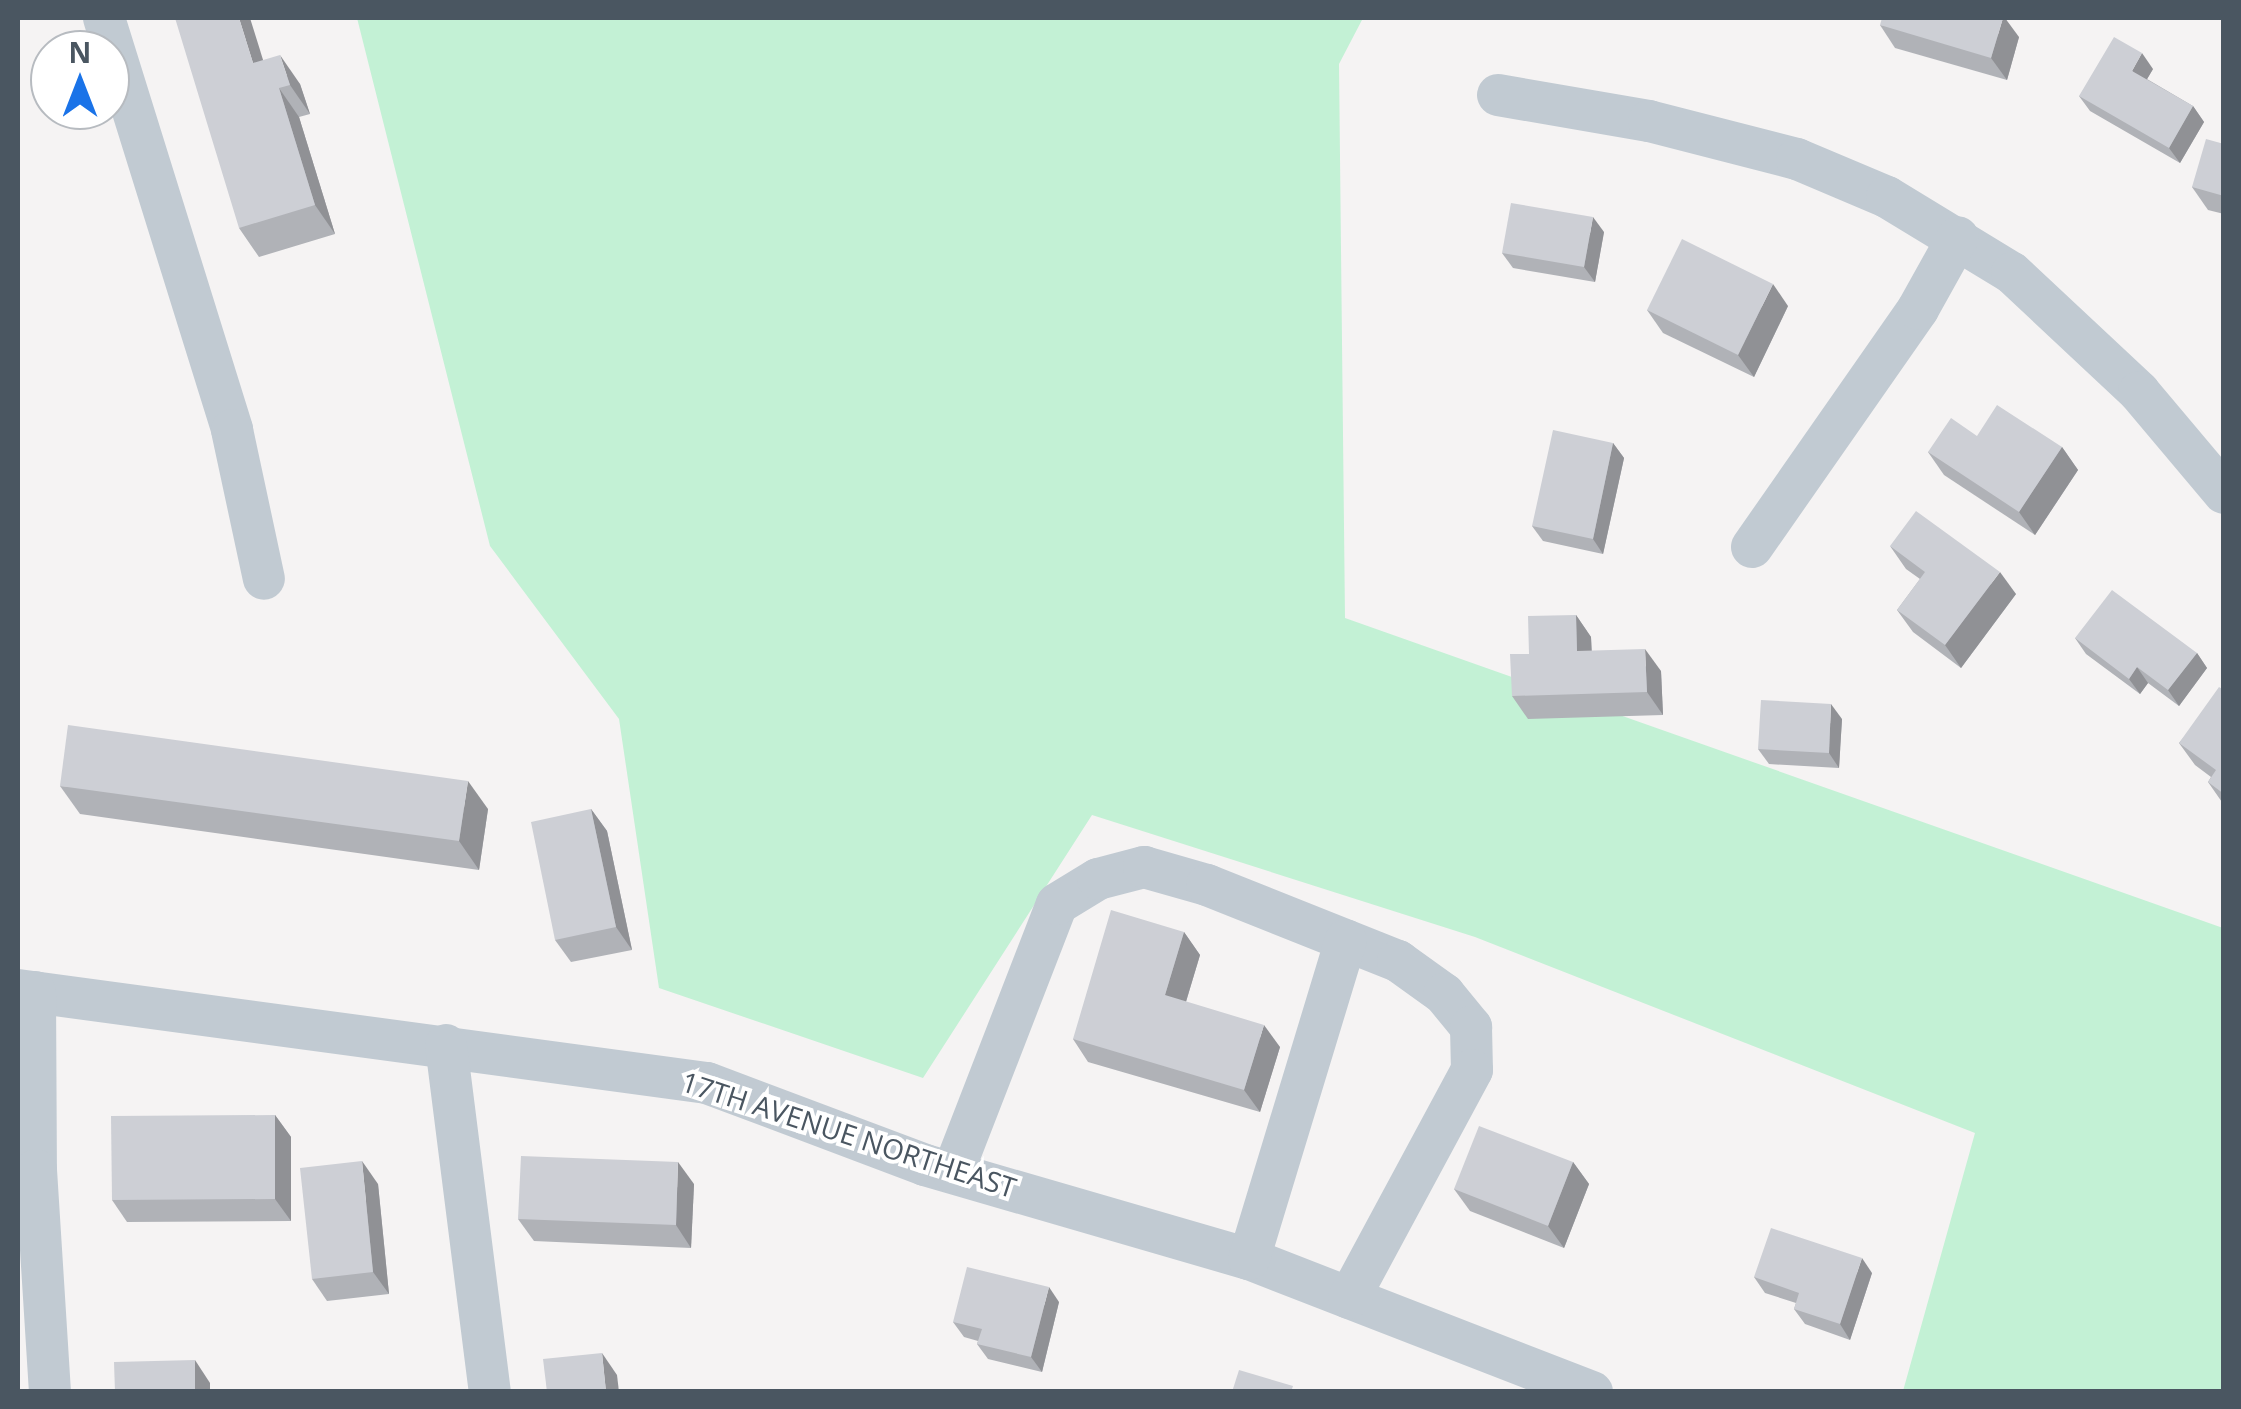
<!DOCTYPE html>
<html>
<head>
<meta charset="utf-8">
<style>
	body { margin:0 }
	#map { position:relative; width:2241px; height:1409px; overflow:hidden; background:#f5f3f3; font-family:"Open Sans",sans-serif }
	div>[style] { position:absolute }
	.green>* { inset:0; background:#c3f1d5 }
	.minor>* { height:42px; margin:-21px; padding:0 21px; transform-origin:21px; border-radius:21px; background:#c1cad2 }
	.wall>* { inset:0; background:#b0b2b7 }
	.shaded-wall>* { inset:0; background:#909195 }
	.building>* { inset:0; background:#cdcfd5 }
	span { translate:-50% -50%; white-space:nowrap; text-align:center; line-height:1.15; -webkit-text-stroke:8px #fff; paint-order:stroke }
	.street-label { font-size:28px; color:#4a5661 }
	.frame { position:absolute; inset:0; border:20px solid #4a5661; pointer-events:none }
	.north { position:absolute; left:30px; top:30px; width:100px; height:100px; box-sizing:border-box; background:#fff; border:2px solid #b7bbc0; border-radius:50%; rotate:0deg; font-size:28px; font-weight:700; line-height:40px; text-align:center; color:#4a5661 }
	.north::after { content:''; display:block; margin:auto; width:35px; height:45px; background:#1a73e8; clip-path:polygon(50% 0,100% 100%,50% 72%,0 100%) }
</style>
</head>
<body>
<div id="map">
	<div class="green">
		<div style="clip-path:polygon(357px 18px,1363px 18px,1339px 64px,1345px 618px,2223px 928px,2223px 1391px,1903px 1391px,1975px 1133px,1475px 937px,1092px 815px,923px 1078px,659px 988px,619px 719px,490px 546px)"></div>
	</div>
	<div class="minor">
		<div style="left:104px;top:18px;width:431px;rotate:72.7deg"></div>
		<div style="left:232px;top:430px;width:152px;rotate:77.9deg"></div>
		<div style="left:1498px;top:95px;width:153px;rotate:9.8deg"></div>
		<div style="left:1649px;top:121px;width:153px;rotate:14.4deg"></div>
		<div style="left:1797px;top:159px;width:98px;rotate:22.9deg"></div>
		<div style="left:1887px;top:197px;width:146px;rotate:31.3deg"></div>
		<div style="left:2012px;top:273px;width:174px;rotate:43.1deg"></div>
		<div style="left:2139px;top:392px;width:132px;rotate:49.9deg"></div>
		<div style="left:1752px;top:547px;width:290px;rotate:-55.1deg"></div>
		<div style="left:1918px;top:309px;width:82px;rotate:-60.9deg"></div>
		<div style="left:18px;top:990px;width:695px;rotate:7.69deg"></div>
		<div style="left:707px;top:1083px;width:233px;rotate:20.6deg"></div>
		<div style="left:925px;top:1165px;width:337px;rotate:16.2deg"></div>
		<div style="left:1249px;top:1259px;width:368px;rotate:21.2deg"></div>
		<div style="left:35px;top:992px;width:178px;rotate:89.7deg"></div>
		<div style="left:36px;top:1170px;width:222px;rotate:86.4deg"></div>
		<div style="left:446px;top:1045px;width:350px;rotate:82.8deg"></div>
		<div style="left:953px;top:1172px;width:287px;rotate:-68.8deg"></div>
		<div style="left:1057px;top:904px;width:48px;rotate:-31.4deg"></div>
		<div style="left:1098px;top:879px;width:48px;rotate:-14.6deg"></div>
		<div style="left:1144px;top:867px;width:66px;rotate:15.9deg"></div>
		<div style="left:1207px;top:885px;width:206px;rotate:21.7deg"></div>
		<div style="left:1398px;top:961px;width:57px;rotate:35.7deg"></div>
		<div style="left:1444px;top:994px;width:43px;rotate:50.7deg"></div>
		<div style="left:1471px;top:1027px;width:43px;rotate:88.7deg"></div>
		<div style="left:1472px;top:1070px;width:259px;rotate:118.3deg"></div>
		<div style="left:1249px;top:1259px;width:333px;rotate:-73.1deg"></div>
	</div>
	<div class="wall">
		<div style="clip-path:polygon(1880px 25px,2019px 37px,2007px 80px,1895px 48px)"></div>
		<div style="clip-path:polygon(263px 60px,300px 84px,310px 114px,299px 117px,335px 234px,259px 257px,239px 228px)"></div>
		<div style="clip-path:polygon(2153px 69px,2147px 79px,2193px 106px,2204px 122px,2180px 163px,2090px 111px,2079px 96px)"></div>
		<div style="clip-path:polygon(2224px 144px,2224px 214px,2208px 210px,2192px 187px)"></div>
		<div style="clip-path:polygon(1604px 232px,1595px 282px,1513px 268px,1502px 253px)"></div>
		<div style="clip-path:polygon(1788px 306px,1754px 377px,1663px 333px,1647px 310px)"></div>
		<div style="clip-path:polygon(1977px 436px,2062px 447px,2078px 470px,2035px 535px,1944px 475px,1928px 452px)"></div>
		<div style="clip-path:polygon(1613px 443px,1624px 458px,1603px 554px,1543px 541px,1532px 526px)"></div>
		<div style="clip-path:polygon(1890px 546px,2016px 594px,1961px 668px,1913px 632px,1897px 610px,1920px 579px,1906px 569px)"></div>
		<div style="clip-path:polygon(1576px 615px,1591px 637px,1592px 651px,1661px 671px,1663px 715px,1528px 719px,1512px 696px,1529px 654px)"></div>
		<div style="clip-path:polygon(2075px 638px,2197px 653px,2207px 668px,2179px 706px,2148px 683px,2140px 694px,2086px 654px)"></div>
		<div style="clip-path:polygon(2224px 690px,2224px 805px,2208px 782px,2211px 777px,2195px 765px,2179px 743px)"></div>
		<div style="clip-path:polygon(1842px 719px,1839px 768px,1769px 764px,1758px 749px)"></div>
		<div style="clip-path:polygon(60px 786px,488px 809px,479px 870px,80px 814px)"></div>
		<div style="clip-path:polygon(591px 809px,607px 831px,632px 950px,571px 962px,555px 940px)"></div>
		<div style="clip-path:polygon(1184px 932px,1200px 955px,1186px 1002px,1280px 1047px,1260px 1112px,1088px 1062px,1073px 1039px)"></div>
		<div style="clip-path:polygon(275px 1115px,291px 1137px,291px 1221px,127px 1222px,112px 1200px)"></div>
		<div style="clip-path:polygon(1573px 1162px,1589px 1184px,1564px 1248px,1470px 1211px,1454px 1189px)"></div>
		<div style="clip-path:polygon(378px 1184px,389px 1294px,327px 1301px,312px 1279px)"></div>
		<div style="clip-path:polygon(694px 1184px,691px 1248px,534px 1241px,518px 1219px)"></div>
		<div style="clip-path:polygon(1872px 1273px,1850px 1340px,1805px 1324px,1794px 1309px,1796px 1303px,1765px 1293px,1754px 1277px)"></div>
		<div style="clip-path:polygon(1059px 1302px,1042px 1372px,988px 1359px,977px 1344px,978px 1341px,964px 1337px,953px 1322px)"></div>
	</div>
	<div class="shaded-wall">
		<div style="clip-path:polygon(239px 18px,250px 18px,273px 92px,253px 63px)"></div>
		<div style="clip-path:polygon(2003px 18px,2005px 18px,2019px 37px,2007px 80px,1991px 58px)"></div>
		<div style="clip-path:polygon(2142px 53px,2153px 69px,2143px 86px,2132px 71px)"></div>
		<div style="clip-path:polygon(280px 55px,300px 84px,310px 114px,290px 85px)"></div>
		<div style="clip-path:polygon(279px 88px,299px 117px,335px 234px,315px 205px)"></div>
		<div style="clip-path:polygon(2193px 106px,2204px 122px,2180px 163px,2169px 148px)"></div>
		<div style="clip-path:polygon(1593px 217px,1604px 232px,1595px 282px,1584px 267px)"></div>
		<div style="clip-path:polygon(1773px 284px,1788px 306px,1754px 377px,1738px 355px)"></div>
		<div style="clip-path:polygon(1613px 443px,1624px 458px,1603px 554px,1593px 539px)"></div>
		<div style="clip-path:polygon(2062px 447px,2078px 470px,2035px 535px,2019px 512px)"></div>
		<div style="clip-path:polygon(2000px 572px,2016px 594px,1961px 668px,1945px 645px)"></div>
		<div style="clip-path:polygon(1576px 615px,1591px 637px,1592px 674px,1577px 651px)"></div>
		<div style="clip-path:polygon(1645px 649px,1661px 671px,1663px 715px,1647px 692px)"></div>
		<div style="clip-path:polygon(2197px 653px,2207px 668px,2179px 706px,2168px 690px)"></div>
		<div style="clip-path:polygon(2137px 667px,2148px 683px,2140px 694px,2129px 679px)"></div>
		<div style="clip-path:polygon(1831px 704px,1842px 719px,1839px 768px,1829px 753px)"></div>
		<div style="clip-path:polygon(468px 781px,488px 809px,479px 870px,459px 841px)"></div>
		<div style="clip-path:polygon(591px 809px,607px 831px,632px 950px,616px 927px)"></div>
		<div style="clip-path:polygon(1184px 932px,1200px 955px,1181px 1018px,1165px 995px)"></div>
		<div style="clip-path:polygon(1264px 1025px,1280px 1047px,1260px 1112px,1244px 1090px)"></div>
		<div style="clip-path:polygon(275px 1115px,291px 1137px,291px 1221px,275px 1199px)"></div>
		<div style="clip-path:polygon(362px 1161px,378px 1184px,389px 1294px,373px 1272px)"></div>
		<div style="clip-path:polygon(678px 1162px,694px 1184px,691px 1248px,676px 1225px)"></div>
		<div style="clip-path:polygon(1573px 1162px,1589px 1184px,1564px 1248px,1548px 1226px)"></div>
		<div style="clip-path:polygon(1862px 1258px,1872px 1273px,1850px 1340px,1840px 1324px)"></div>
		<div style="clip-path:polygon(1049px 1287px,1059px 1302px,1042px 1372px,1031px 1357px)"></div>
		<div style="clip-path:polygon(602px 1353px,617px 1375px,619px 1392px,606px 1392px)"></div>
		<div style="clip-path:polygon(195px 1360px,210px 1383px,210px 1392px,195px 1392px)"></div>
	</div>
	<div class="building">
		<div style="clip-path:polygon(175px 18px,239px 18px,253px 63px,280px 55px,290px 85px,279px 88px,315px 205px,239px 228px)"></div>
		<div style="clip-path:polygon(1882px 18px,2003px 18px,1991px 58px,1880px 25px)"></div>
		<div style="clip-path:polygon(2114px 37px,2142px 53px,2132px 71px,2193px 106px,2169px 148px,2079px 96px)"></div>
		<div style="clip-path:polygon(2206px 139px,2224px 144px,2224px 196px,2192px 187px)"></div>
		<div style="clip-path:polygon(1511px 203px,1593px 217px,1584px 267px,1502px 253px)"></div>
		<div style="clip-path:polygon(1682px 239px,1773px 284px,1738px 355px,1647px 310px)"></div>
		<div style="clip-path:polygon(1997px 405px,2062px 447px,2019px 512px,1928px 452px,1951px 418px,1977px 436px)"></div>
		<div style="clip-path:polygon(1553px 430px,1613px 443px,1593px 539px,1532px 526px)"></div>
		<div style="clip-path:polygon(1916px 511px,2000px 572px,1945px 645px,1897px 610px,1925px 572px,1890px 546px)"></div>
		<div style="clip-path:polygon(2112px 590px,2197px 653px,2168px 690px,2137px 667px,2129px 679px,2075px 638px)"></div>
		<div style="clip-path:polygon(1576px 615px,1577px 651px,1645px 649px,1647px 692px,1512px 696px,1510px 654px,1529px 654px,1528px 616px)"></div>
		<div style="clip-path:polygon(2219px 687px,2224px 690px,2224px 794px,2208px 782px,2216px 770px,2179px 743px)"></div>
		<div style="clip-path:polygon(1761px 700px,1831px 704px,1829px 753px,1758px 749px)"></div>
		<div style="clip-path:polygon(68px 725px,468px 781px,459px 841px,60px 786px)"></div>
		<div style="clip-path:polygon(591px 809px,616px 927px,555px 940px,531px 822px)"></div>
		<div style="clip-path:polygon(1111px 910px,1184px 932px,1165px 995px,1264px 1025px,1244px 1090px,1073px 1039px)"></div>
		<div style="clip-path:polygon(275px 1115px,275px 1199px,112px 1200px,111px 1116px)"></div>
		<div style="clip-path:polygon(1479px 1126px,1573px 1162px,1548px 1226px,1454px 1189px)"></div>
		<div style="clip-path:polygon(521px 1156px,678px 1162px,676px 1225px,518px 1219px)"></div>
		<div style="clip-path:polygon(362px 1161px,373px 1272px,312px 1279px,300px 1168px)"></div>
		<div style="clip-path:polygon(1771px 1228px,1862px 1258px,1840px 1324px,1794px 1309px,1799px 1293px,1754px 1277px)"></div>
		<div style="clip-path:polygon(967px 1267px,1049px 1287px,1031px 1357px,977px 1344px,982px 1329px,953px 1322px)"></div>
		<div style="clip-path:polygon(602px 1353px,606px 1392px,547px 1392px,543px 1359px)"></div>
		<div style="clip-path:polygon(195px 1360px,195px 1392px,115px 1392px,114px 1362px)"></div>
		<div style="clip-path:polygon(1239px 1370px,1293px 1386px,1291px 1392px,1232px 1392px)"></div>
	</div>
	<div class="street-label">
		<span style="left:849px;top:1134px;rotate:18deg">17TH AVENUE NORTHEAST</span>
	</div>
	<div class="frame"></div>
	<div class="north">N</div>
</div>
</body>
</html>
